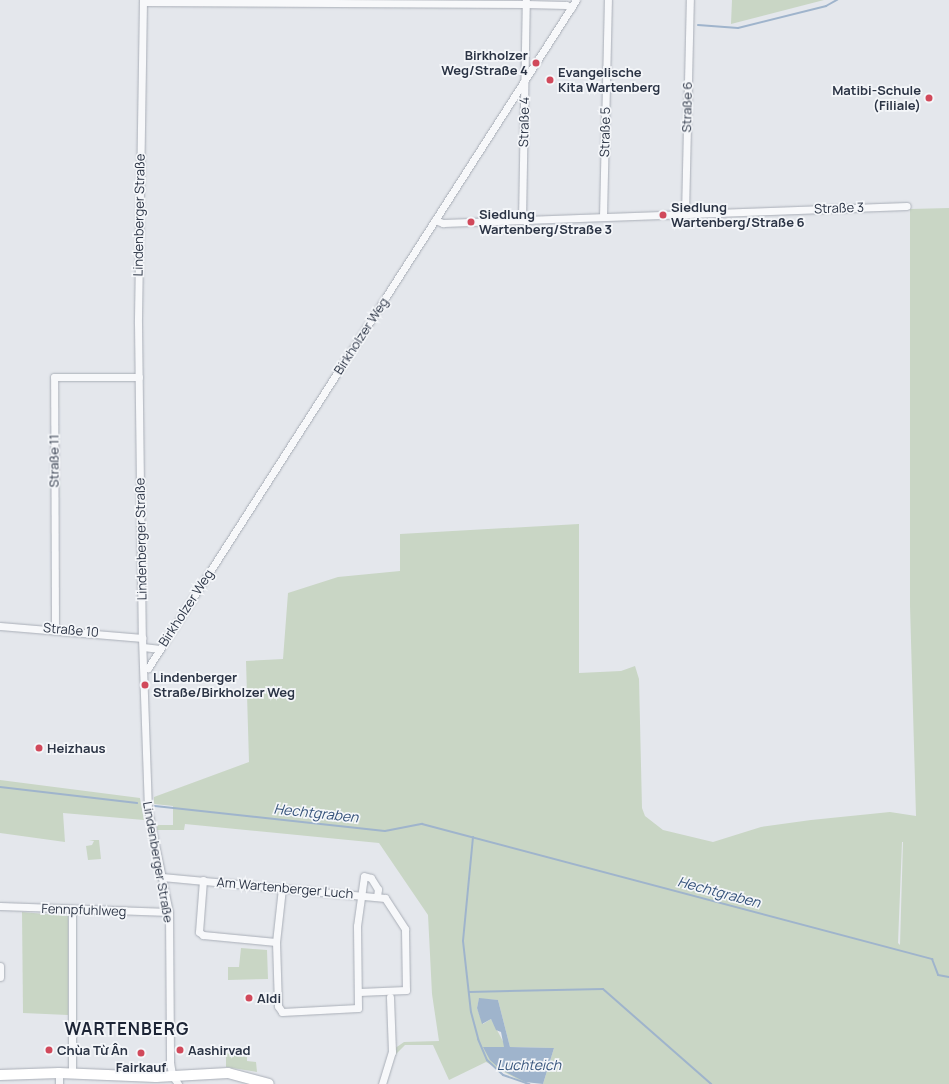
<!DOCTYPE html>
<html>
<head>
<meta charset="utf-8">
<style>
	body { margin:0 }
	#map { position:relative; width:949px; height:1084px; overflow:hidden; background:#e4e7ec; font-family:Manrope,sans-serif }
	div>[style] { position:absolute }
	.green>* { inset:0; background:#c9d6c5 }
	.water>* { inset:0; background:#9fb4cc }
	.stream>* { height:2px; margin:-1px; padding:0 1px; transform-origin:1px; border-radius:1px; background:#9fb4cc }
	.roads { filter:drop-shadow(0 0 1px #a9aeb7) drop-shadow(0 0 1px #a9aeb7) }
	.minor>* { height:7px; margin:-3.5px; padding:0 3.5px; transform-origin:3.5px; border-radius:3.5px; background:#f7f8fa }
	.secondary>* { height:10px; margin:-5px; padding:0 5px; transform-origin:5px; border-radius:5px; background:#fff }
	.dots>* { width:11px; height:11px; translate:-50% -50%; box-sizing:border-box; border:2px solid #f4f6f9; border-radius:50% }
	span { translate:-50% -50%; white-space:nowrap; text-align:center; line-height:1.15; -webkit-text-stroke:3.5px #f4f6f9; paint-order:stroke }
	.poi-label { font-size:13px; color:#2b3445; font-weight:700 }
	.right { translate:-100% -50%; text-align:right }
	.left { translate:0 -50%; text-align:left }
	.street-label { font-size:13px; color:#2b3445 }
	.water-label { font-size:14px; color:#34527a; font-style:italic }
	.district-label { font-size:17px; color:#1d2536; font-weight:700; letter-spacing:1px }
</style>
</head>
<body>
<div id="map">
	<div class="green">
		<div style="clip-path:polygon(732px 0,824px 0,731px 24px)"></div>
		<div style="clip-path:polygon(evenodd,949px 208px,949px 1084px,543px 1084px,554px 1048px,510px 1047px,498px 1000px,479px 999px,477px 1008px,483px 1024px,491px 1019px,525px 1082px,530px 1084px,526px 1084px,486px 1062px,449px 1080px,433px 1045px,405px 1045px,393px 1057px,394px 1049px,404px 1042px,439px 1041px,432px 994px,428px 915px,379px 843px,185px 824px,184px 830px,157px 830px,157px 825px,173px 825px,173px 806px,154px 804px,154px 797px,249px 762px,246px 661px,283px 659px,288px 593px,338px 577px,400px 571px,400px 534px,579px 524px,579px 673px,621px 671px,635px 666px,639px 679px,642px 808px,645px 816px,663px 830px,713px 842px,761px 827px,811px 820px,890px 812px,916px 816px,910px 606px,910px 209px,949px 208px,902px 842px,903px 842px,900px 945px,898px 943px,902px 842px)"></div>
		<div style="clip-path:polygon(0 780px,140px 798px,144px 820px,63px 813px,65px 842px,0 833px)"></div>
		<div style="clip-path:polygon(89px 840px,99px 840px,101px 859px,88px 860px,86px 846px,92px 845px,94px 841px)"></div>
		<div style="clip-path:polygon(22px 912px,68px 916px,68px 1015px,23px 1013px)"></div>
		<div style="clip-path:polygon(241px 948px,267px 950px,268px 979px,228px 980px,228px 967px,239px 967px)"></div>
		<div style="clip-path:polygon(226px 1053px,247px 1057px,247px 1061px,256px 1062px,257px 1072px,226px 1067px)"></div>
	</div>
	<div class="water">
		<div style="clip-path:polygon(479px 998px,498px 1000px,510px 1047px,554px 1048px,543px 1084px,525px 1082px,500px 1069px,490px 1060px,483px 1047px,504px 1047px,501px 1032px,496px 1030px,491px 1019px,482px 1024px,477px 1008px)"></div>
	</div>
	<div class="stream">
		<div style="left:698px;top:25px;width:40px;rotate:4.3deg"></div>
		<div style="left:738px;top:28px;width:91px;rotate:-14deg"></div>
		<div style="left:826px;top:6px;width:13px;rotate:-29deg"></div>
		<div style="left:0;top:787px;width:138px;rotate:6.7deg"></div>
		<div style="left:155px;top:806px;width:231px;rotate:6.2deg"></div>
		<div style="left:385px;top:831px;width:38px;rotate:-11deg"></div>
		<div style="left:422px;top:824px;width:528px;rotate:14.83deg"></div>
		<div style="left:932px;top:959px;width:17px;rotate:69deg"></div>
		<div style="left:938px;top:975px;width:11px;rotate:10deg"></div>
		<div style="left:473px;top:837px;width:104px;rotate:95.5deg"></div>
		<div style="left:463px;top:941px;width:71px;rotate:83.6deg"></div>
		<div style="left:471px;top:1012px;width:28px;rotate:75deg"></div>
		<div style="left:478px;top:1039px;width:23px;rotate:67deg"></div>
		<div style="left:487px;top:1060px;width:22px;rotate:43deg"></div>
		<div style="left:503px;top:1075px;width:28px;rotate:19deg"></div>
		<div style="left:469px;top:992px;width:134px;rotate:-1.3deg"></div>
		<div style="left:603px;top:989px;width:144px;rotate:41.3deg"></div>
	</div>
	<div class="roads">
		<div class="minor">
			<div style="left:143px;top:0;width:323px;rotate:90.9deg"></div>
			<div style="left:138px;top:323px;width:315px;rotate:89.3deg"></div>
			<div style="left:142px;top:638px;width:172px;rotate:88deg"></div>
			<div style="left:148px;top:810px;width:104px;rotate:78.4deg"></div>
			<div style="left:169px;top:912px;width:150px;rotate:89.6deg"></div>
			<div style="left:170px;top:1062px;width:13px;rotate:81deg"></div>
			<div style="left:172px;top:1075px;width:11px;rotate:56deg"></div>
			<div style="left:143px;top:2px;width:383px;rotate:0.3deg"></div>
			<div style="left:526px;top:4px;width:40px;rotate:1.4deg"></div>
			<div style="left:566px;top:5px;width:6px;rotate:31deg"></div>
			<div style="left:685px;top:214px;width:214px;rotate:-88.7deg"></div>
			<div style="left:603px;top:217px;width:217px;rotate:-88.7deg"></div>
			<div style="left:435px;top:220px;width:9px;rotate:21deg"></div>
			<div style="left:443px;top:223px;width:464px;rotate:-2.1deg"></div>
			<div style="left:522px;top:220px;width:220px;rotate:-89deg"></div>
			<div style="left:0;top:626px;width:143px;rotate:4.8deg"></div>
			<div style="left:55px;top:630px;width:253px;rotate:-90.2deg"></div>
			<div style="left:54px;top:377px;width:85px"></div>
			<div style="left:143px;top:647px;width:17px;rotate:7deg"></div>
			<div style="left:144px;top:668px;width:4px"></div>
			<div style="left:148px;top:668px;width:793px;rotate:-57.35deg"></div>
			<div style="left:162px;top:877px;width:224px;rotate:5.4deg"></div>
			<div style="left:385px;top:898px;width:37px;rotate:57deg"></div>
			<div style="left:405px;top:929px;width:61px;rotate:89.1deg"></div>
			<div style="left:406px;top:990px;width:47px;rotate:177.6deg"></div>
			<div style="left:203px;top:880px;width:52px;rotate:94.4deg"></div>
			<div style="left:199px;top:932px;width:5px;rotate:37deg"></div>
			<div style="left:203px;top:935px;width:73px;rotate:5.5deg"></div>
			<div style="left:282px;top:888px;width:54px;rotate:96.3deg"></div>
			<div style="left:276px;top:942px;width:64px;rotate:88.2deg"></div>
			<div style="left:278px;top:1006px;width:7px;rotate:56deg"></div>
			<div style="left:282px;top:1012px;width:76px;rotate:-3deg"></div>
			<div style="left:358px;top:1008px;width:82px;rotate:-90.7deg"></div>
			<div style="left:357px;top:926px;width:50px;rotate:-82deg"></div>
			<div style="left:364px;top:876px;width:7px;rotate:16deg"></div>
			<div style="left:371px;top:878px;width:13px;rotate:58deg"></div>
			<div style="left:378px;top:889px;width:8px;rotate:97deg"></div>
			<div style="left:0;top:906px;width:169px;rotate:2deg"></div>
			<div style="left:72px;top:910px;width:164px;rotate:90deg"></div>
			<div style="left:0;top:966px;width:11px;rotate:90deg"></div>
			<div style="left:59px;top:1084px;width:11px;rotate:-90deg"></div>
			<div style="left:382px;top:1084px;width:34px;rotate:-73deg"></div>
			<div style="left:392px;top:1052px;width:55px;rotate:-92.1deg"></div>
		</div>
		<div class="secondary">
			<div style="left:0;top:1075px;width:59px;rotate:-1.9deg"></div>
			<div style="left:59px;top:1073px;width:97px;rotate:2.4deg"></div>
			<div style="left:156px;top:1077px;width:72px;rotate:-3.2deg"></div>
			<div style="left:228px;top:1073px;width:42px;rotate:15deg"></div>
		</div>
	</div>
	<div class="dots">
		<div style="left:536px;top:63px;background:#d1495b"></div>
		<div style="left:550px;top:80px;background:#d1495b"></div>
		<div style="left:929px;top:98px;background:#d1495b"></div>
		<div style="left:663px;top:215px;background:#d1495b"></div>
		<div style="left:471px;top:222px;background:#d1495b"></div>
		<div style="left:145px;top:685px;background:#d1495b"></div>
		<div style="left:39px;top:748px;background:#d1495b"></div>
		<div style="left:249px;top:998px;background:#d1495b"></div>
		<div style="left:49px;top:1050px;background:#d1495b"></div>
		<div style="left:180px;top:1050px;background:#d1495b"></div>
		<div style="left:141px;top:1053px;background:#d1495b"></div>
	</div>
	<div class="poi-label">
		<span class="right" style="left:528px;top:63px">Birkholzer<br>Weg/Straße 4</span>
		<span class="left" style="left:558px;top:80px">Evangelische<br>Kita Wartenberg</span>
		<span class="right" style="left:921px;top:98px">Matibi-Schule<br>(Filiale)</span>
		<span class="left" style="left:671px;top:215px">Siedlung<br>Wartenberg/Straße 6</span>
		<span class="left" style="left:479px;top:222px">Siedlung<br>Wartenberg/Straße 3</span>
		<span class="left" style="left:153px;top:685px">Lindenberger<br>Straße/Birkholzer Weg</span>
		<span class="left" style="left:47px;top:748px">Heizhaus</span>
		<span class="left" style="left:257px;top:998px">Aldi</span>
		<span class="left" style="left:57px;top:1050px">Chùa Từ Ân</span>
		<span class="left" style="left:188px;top:1050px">Aashirvad</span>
		<span style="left:141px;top:1067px">Fairkauf</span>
	</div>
	<div class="street-label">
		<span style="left:687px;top:107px;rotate:-89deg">Straße 6</span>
		<span style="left:524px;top:122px;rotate:-89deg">Straße 4</span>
		<span style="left:605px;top:132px;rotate:-89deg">Straße 5</span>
		<span style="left:839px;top:208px;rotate:-2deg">Straße 3</span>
		<span style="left:139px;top:215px;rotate:-89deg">Lindenberger Straße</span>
		<span style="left:361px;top:336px;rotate:-57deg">Birkholzer Weg</span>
		<span style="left:54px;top:461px;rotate:-90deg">Straße 11</span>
		<span style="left:141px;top:539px;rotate:-91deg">Lindenberger Straße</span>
		<span style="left:186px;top:608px;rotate:-57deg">Birkholzer Weg</span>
		<span style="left:71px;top:630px;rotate:5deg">Straße 10</span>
		<span style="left:158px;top:862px;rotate:80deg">Lindenberger Straße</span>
		<span style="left:285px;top:888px;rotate:5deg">Am Wartenberger Luch</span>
		<span style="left:84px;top:910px;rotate:2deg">Fennpfuhlweg</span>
	</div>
	<div class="water-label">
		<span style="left:316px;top:813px;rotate:6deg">Hechtgraben</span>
		<span style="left:719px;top:892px;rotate:15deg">Hechtgraben</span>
		<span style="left:529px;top:1065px">Luchteich</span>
	</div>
	<div class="district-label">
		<span style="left:127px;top:1029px">WARTENBERG</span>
	</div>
</div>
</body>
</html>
